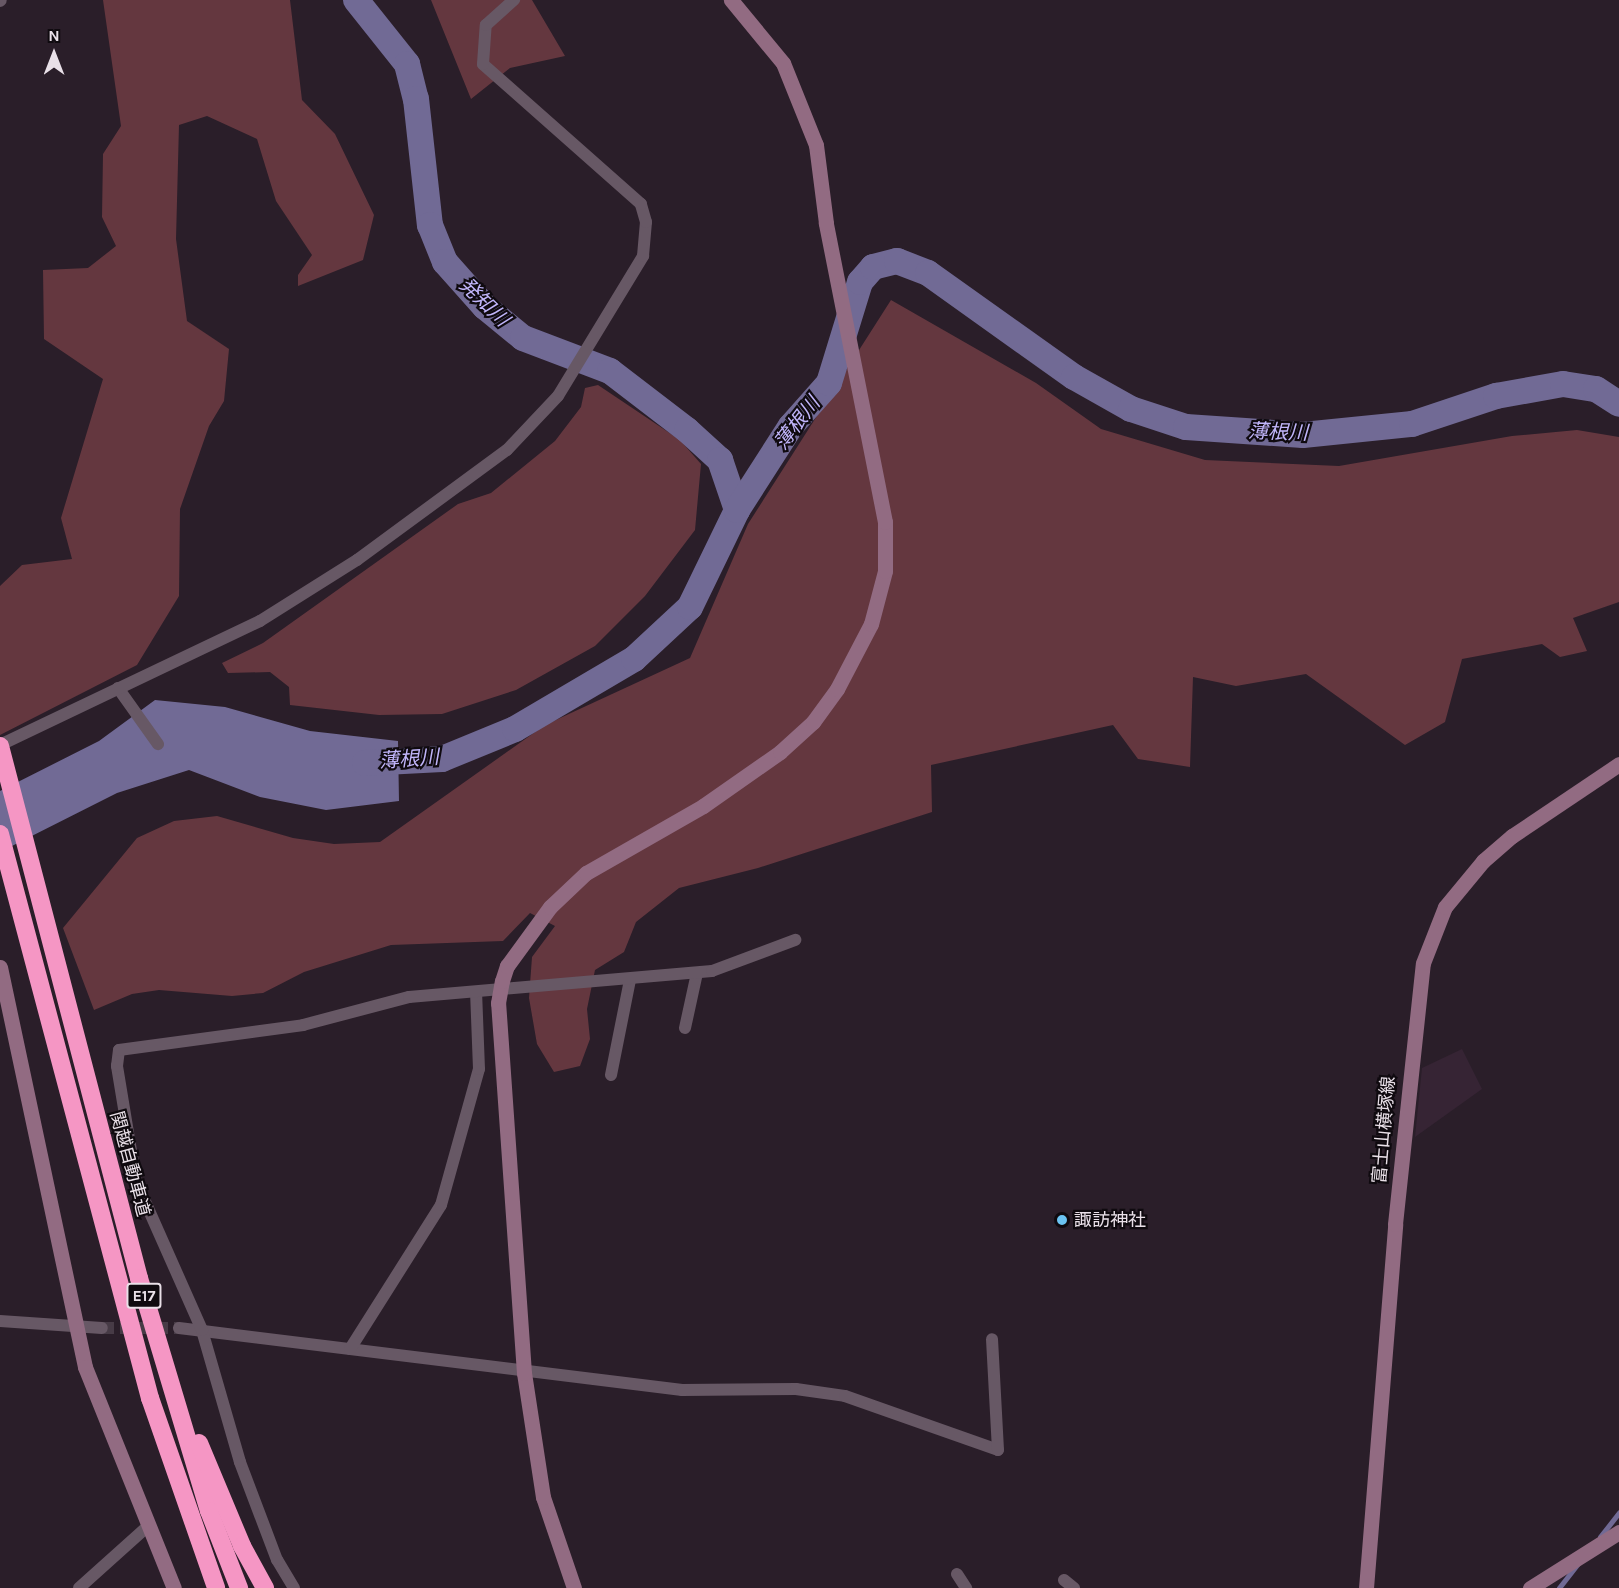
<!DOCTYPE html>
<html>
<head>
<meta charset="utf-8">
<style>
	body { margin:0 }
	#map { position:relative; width:1619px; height:1588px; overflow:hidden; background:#2a1e29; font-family:Karla,"Noto Sans JP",sans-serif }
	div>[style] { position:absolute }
	.built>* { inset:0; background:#362434 }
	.green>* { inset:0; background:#64373f }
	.water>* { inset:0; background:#716a95 }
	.stream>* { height:4.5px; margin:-2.25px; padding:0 2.25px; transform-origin:2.25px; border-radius:2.25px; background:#716a95 }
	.river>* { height:26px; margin:-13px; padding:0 13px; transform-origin:13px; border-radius:13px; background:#716a95 }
	.street-tunnel>* { height:12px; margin-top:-6px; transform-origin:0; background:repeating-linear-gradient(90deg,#473b46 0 12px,transparent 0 18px) }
	.street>* { height:12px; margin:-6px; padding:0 6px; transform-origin:6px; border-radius:6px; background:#675865 }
	.secondary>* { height:15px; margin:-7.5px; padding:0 7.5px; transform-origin:7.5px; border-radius:7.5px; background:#926b82 }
	.highway>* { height:18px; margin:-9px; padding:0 9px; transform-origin:9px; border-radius:9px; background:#f596c4 }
	.dots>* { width:16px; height:16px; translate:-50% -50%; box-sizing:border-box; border:3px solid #0f0a0f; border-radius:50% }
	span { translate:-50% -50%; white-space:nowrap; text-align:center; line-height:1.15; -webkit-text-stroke:4.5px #0f0a0f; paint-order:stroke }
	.shield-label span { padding:2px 4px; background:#0f0a0f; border:2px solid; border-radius:4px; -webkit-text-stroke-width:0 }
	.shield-label { font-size:16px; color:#e9e0e8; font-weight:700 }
	.street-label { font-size:18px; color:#e9e0e8 }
	.poi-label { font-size:18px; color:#e9e0e8 }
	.left { translate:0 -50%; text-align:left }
	.water-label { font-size:20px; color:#c0b5fa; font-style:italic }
	.north { position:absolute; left:24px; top:24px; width:60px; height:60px; -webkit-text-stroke:4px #0f0a0f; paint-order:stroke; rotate:0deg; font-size:16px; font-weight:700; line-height:24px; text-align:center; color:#e9e0e8 }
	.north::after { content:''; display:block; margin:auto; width:21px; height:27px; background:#e9e0e8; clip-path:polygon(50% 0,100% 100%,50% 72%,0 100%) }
</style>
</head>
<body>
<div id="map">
	<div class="built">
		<div style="clip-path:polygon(1462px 1049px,1482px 1089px,1415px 1137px,1422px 1068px)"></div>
	</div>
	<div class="green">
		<div style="clip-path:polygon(103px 0,290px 0,302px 100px,335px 134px,374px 215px,363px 260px,298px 286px,298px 275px,312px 255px,276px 201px,257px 139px,207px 116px,179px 125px,176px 239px,187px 321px,229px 349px,224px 401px,209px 426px,180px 509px,179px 596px,137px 665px,0 735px,0 586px,22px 565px,72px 559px,61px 518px,103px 379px,44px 339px,43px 270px,88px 268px,116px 246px,102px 217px,103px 154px,121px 126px)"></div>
		<div style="clip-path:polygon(431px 0,532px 0,565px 56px,510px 68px,471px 99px)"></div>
		<div style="clip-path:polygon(891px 300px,1036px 383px,1101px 429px,1205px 460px,1339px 466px,1512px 436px,1577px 430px,1619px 437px,1619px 602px,1573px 618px,1587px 651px,1560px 657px,1542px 644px,1462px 659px,1445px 722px,1405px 745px,1306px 674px,1236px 686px,1193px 677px,1190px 767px,1138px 759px,1113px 725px,931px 765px,932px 812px,758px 868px,679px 888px,636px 922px,624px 952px,595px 970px,587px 1009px,590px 1039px,580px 1066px,554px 1072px,537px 1044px,529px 998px,532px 957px,555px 926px,530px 913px,503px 941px,391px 945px,304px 972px,263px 993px,232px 996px,159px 990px,132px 994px,94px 1010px,63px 928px,137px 838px,174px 821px,217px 816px,293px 838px,334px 844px,380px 842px,545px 725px,690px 658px,748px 524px)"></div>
		<div style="clip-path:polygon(598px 385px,680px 440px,701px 464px,695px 530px,645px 596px,595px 646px,516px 690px,442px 714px,379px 715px,290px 705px,289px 687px,270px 672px,228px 673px,222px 663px,263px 643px,458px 504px,491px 493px,555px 441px,581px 407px,585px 388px)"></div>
	</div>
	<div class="water">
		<div style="clip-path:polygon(155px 700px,225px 707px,310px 731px,398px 741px,399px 801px,326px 810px,260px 797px,189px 770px,117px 793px,0 852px,0 791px,99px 741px)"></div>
	</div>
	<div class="stream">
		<div style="left:1600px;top:1537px;width:31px;rotate:-52deg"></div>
		<div style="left:1559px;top:1588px;width:31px;rotate:-52deg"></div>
	</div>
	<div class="river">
		<div style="left:356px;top:0;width:82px;rotate:51.4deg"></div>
		<div style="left:407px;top:64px;width:36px;rotate:76deg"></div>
		<div style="left:416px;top:99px;width:127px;rotate:83.7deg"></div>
		<div style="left:430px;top:225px;width:40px;rotate:68deg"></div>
		<div style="left:445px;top:262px;width:60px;rotate:48.4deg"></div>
		<div style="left:485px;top:307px;width:49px;rotate:39.2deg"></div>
		<div style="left:523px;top:338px;width:93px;rotate:20.8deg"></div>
		<div style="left:610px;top:371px;width:97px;rotate:37.5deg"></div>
		<div style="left:687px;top:430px;width:45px;rotate:42.3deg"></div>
		<div style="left:720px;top:460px;width:53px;rotate:71.2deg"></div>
		<div style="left:365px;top:763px;width:77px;rotate:-3deg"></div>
		<div style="left:442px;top:759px;width:79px;rotate:-22.3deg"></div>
		<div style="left:515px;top:729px;width:138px;rotate:-30.5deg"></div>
		<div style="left:634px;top:659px;width:76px;rotate:-42.9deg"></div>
		<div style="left:690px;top:607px;width:108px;rotate:-64.1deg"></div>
		<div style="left:737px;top:510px;width:100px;rotate:-57.3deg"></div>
		<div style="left:791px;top:426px;width:57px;rotate:-48.5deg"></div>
		<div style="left:829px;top:383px;width:106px;rotate:-72.9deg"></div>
		<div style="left:860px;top:282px;width:20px;rotate:-49deg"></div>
		<div style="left:873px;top:267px;width:25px;rotate:-14deg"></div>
		<div style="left:897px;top:261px;width:33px;rotate:21deg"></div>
		<div style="left:928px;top:273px;width:179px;rotate:35.5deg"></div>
		<div style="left:1074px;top:377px;width:65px;rotate:29.3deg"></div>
		<div style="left:1131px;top:409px;width:58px;rotate:18.1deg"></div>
		<div style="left:1186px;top:427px;width:117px;rotate:3.9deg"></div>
		<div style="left:1303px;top:435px;width:110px;rotate:-5.8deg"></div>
		<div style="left:1412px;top:424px;width:89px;rotate:-18.4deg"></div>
		<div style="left:1496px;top:396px;width:68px;rotate:-10.2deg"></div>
		<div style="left:1563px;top:384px;width:33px;rotate:9deg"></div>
		<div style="left:1596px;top:389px;width:27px;rotate:33deg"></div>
	</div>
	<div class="street-tunnel">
		<div style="left:102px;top:1328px;width:77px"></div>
	</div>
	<div class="street">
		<div style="left:0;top:1px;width:1px;rotate:-45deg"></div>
		<div style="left:118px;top:688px;width:69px;rotate:54.5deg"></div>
		<div style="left:0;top:745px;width:288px;rotate:-25.5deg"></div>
		<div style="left:260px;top:621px;width:115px;rotate:-32.2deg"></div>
		<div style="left:357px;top:560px;width:186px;rotate:-36.3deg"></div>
		<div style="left:507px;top:450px;width:74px;rotate:-46.6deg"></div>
		<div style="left:558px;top:396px;width:164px;rotate:-58.7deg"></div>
		<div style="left:643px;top:256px;width:34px;rotate:-85deg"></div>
		<div style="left:646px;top:222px;width:19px;rotate:-106deg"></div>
		<div style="left:641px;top:204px;width:211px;rotate:-138.5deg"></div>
		<div style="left:483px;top:64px;width:39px;rotate:-86deg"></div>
		<div style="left:486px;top:25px;width:38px;rotate:-42deg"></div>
		<div style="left:685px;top:1028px;width:56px;rotate:-77.7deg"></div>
		<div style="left:611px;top:1075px;width:97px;rotate:-78.7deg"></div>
		<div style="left:0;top:1321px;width:102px;rotate:3.9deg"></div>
		<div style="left:179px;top:1328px;width:507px;rotate:7.03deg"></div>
		<div style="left:682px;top:1390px;width:114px;rotate:-0.5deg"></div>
		<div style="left:796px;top:1389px;width:49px;rotate:8.1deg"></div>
		<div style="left:845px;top:1396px;width:162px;rotate:19.4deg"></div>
		<div style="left:998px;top:1450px;width:111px;rotate:-93.1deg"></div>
		<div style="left:350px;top:1349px;width:170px;rotate:-57.7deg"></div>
		<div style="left:441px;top:1205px;width:141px;rotate:-74.4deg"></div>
		<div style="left:479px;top:1069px;width:77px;rotate:-92.2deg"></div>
		<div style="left:957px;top:1574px;width:17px;rotate:57deg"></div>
		<div style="left:1064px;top:1580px;width:13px;rotate:39deg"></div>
		<div style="left:79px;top:1588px;width:93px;rotate:-41.9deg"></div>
		<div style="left:294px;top:1588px;width:33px;rotate:-121deg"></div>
		<div style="left:277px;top:1560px;width:105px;rotate:-110.7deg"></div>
		<div style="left:240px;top:1462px;width:137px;rotate:-106.1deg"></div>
		<div style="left:202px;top:1330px;width:163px;rotate:-113.9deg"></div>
		<div style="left:136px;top:1181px;width:117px;rotate:-99.4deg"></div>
		<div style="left:117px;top:1066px;width:16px;rotate:-83deg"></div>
		<div style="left:119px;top:1050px;width:186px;rotate:-7.7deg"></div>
		<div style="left:303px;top:1025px;width:110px;rotate:-14.8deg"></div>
		<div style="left:409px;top:997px;width:304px;rotate:-4.9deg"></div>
		<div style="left:712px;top:971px;width:89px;rotate:-20.5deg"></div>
	</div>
	<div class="secondary">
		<div style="left:0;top:967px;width:409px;rotate:78deg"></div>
		<div style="left:85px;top:1367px;width:238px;rotate:68.1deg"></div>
		<div style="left:574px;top:1588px;width:96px;rotate:-108.8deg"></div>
		<div style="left:543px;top:1497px;width:125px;rotate:-98.7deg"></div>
		<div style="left:524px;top:1373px;width:371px;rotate:-94deg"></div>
		<div style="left:498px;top:1003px;width:22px;rotate:-80deg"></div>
		<div style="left:502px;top:981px;width:16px;rotate:-72deg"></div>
		<div style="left:507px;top:966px;width:73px;rotate:-53.9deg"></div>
		<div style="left:550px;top:907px;width:50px;rotate:-43.4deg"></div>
		<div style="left:586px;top:873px;width:135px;rotate:-29.8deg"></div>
		<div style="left:703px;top:806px;width:94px;rotate:-35deg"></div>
		<div style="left:780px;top:752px;width:45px;rotate:-42.3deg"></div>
		<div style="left:813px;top:722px;width:41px;rotate:-54deg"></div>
		<div style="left:837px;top:689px;width:73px;rotate:-62.4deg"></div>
		<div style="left:871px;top:624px;width:55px;rotate:-75.2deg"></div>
		<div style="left:885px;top:571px;width:49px;rotate:-90deg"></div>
		<div style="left:885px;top:522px;width:305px;rotate:-101.2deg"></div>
		<div style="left:826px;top:223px;width:79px;rotate:-97.3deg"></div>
		<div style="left:816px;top:145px;width:88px;rotate:-111.9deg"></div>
		<div style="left:783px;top:63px;width:82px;rotate:-129.5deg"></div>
		<div style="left:1366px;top:1588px;width:365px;rotate:-85.4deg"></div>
		<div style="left:1395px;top:1224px;width:262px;rotate:-83.9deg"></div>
		<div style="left:1423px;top:963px;width:60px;rotate:-68.6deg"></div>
		<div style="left:1445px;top:907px;width:60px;rotate:-50.4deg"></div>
		<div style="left:1483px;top:861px;width:38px;rotate:-41deg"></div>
		<div style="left:1512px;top:836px;width:129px;rotate:-33.9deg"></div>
		<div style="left:1530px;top:1588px;width:105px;rotate:-32.2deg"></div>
	</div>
	<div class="highway">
		<div style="left:0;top:746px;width:550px;rotate:75.36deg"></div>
		<div style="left:139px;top:1278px;width:243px;rotate:73.3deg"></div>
		<div style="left:209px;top:1511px;width:83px;rotate:68.7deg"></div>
		<div style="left:0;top:834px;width:584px;rotate:75.11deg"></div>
		<div style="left:150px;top:1398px;width:201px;rotate:70.8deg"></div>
		<div style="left:199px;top:1443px;width:112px;rotate:67.3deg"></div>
		<div style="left:242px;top:1546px;width:48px;rotate:61.3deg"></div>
	</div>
	<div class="dots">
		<div style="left:1062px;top:1220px;background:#6bc3f2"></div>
	</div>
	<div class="shield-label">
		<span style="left:144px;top:1296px">E17</span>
	</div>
	<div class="street-label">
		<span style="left:1384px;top:1130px;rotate:-85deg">富士山横塚線</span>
		<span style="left:130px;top:1164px;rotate:75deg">関越自動車道</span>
	</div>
	<div class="poi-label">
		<span class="left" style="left:1074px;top:1220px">諏訪神社</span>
	</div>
	<div class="water-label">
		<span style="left:484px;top:302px;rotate:44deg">発知川</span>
		<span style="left:797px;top:423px;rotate:-52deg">薄根川</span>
		<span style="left:1278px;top:432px;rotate:2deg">薄根川</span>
		<span style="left:409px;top:759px;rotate:-4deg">薄根川</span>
	</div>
	<div class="north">N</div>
</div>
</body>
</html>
